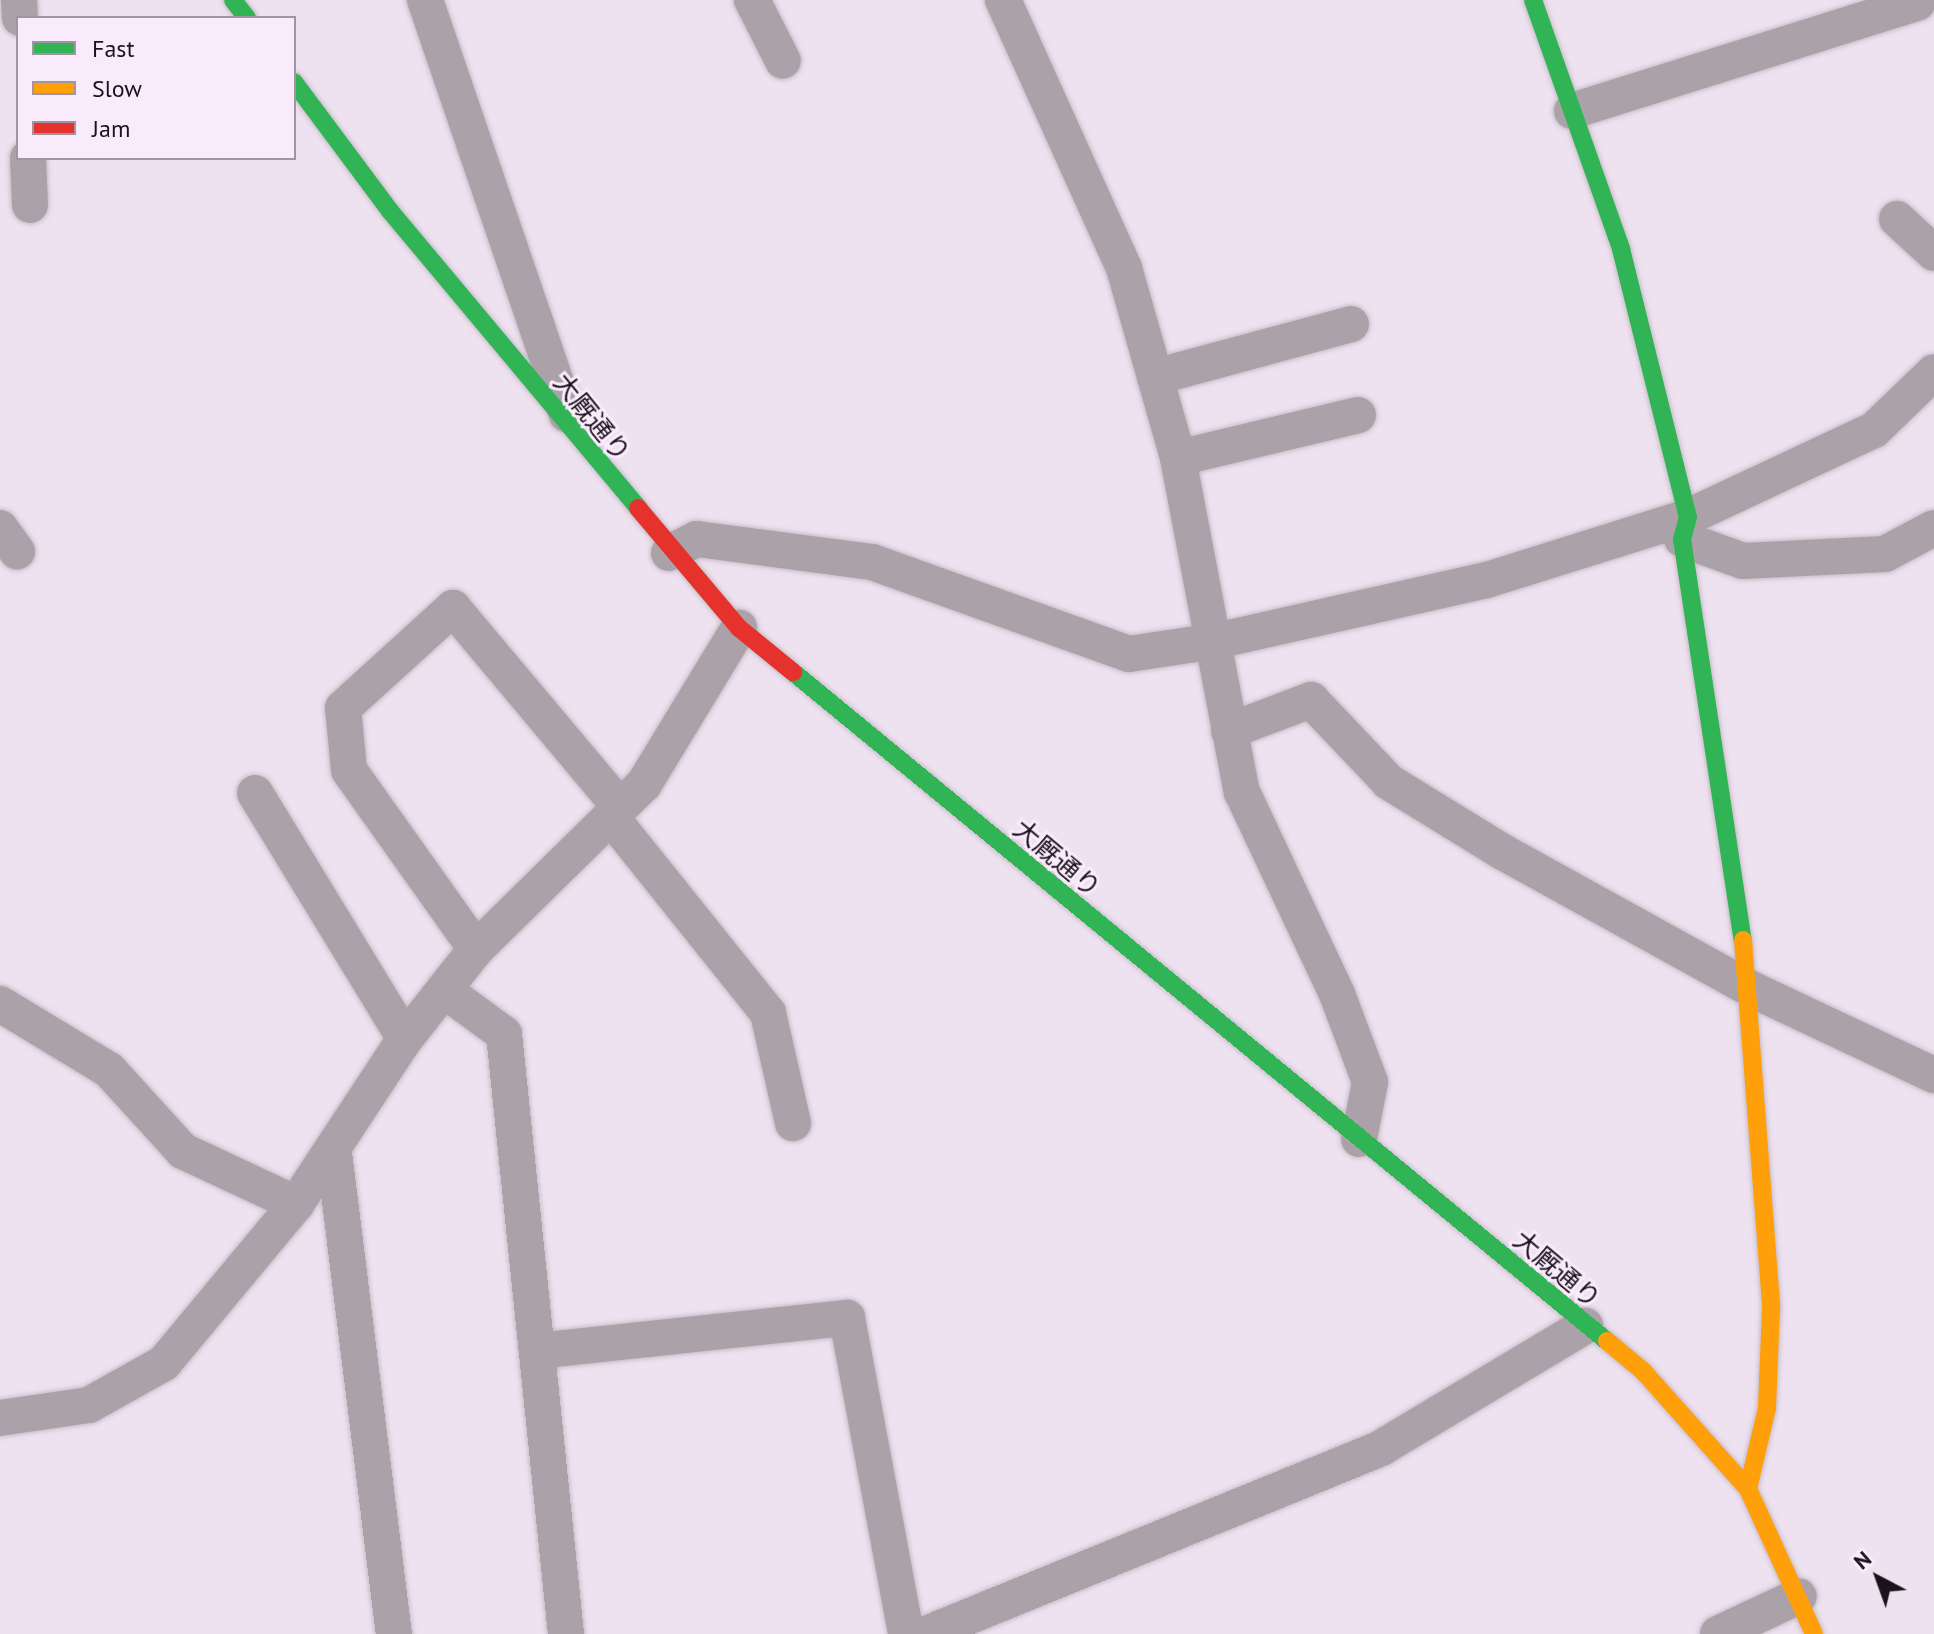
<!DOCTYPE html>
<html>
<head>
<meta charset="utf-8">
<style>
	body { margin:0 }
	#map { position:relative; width:1934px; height:1634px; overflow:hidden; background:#eee1f0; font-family:"PT Sans","Noto Sans JP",sans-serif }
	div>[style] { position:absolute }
	.roads { filter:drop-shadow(0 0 2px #c7bec8) drop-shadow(0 0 2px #c7bec8) }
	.street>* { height:36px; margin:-18px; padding:0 18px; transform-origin:18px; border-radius:18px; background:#aba2a9 }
	.fast>* { height:18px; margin:-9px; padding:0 9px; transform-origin:9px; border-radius:9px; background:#30b455 }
	.slow>* { height:18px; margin:-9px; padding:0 9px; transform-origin:9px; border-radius:9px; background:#ff9f0a }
	.jam>* { height:18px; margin:-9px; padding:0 9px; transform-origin:9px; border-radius:9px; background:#e5322d }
	span { translate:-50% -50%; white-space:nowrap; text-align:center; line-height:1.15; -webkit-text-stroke:6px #faebfc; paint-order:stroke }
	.street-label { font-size:26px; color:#1b131c }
	.legend { position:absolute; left:16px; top:16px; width:280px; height:144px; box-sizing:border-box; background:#faebfc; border:2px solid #a195a2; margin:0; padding:10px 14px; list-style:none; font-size:24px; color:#1b131c }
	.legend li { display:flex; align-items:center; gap:16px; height:40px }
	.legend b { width:40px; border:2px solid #a195a2 }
	.north { position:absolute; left:1838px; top:1538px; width:80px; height:80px; -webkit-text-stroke:6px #faebfc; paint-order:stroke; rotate:319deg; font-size:22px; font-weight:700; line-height:32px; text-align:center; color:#1b131c }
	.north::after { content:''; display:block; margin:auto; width:28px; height:36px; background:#1b131c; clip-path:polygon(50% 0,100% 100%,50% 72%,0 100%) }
</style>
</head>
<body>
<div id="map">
	<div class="roads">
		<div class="street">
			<div style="left:19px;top:0;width:18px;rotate:87deg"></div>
			<div style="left:425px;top:0;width:438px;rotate:71.1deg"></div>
			<div style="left:752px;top:0;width:68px;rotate:63.1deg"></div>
			<div style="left:1003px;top:0;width:294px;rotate:65.7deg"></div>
			<div style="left:1124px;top:268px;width:198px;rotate:74.1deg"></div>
			<div style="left:1178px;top:458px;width:340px;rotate:79.2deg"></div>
			<div style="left:1242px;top:792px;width:223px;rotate:64.8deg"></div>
			<div style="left:1337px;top:994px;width:94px;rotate:69.4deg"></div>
			<div style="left:1370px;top:1082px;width:58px;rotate:100.9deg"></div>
			<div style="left:1572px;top:111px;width:362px;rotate:-17.4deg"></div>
			<div style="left:28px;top:158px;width:47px;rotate:87.6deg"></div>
			<div style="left:1897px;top:219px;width:50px;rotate:42.6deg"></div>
			<div style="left:1155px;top:377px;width:203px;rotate:-15.1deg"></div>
			<div style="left:1178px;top:458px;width:185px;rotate:-13.4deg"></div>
			<div style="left:0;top:528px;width:29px;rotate:54deg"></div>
			<div style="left:1682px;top:539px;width:65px;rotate:19.8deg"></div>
			<div style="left:1743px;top:561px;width:142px;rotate:-2.8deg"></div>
			<div style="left:1885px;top:554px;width:55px;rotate:-28deg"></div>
			<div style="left:669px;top:553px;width:31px;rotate:-27deg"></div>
			<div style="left:697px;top:539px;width:177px;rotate:7.5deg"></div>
			<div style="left:872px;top:562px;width:273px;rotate:19.7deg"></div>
			<div style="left:1129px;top:654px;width:88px;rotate:-8.5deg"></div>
			<div style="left:1216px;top:641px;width:278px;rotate:-12.7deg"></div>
			<div style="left:1487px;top:580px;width:211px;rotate:-17.4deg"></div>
			<div style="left:1688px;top:517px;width:205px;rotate:-25.1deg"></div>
			<div style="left:1874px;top:430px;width:83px;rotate:-44deg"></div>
			<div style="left:1229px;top:731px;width:88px;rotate:-20.7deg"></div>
			<div style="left:1311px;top:700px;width:113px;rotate:46.4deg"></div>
			<div style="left:1389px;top:782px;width:132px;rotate:31.6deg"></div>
			<div style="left:1501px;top:851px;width:286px;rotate:28.9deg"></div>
			<div style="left:1751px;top:989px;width:202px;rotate:25.2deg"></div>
			<div style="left:255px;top:793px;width:288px;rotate:58.6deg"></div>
			<div style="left:611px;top:817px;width:251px;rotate:51.3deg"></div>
			<div style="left:768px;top:1013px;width:113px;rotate:77.2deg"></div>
			<div style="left:476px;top:949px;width:219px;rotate:-125.4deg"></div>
			<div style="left:349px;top:770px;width:62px;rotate:-95.5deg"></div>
			<div style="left:343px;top:708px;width:149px;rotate:-42.3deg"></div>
			<div style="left:453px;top:608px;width:260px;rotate:50deg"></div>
			<div style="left:444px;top:990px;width:74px;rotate:36.3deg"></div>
			<div style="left:504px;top:1034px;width:603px;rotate:84.1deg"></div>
			<div style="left:0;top:1004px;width:127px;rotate:31.2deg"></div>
			<div style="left:109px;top:1070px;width:110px;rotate:47.6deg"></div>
			<div style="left:183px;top:1151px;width:125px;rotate:25.1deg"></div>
			<div style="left:334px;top:1153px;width:485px;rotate:82.9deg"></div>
			<div style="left:537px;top:1351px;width:312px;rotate:-6.1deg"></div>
			<div style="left:847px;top:1318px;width:321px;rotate:79.4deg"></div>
			<div style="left:0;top:1418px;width:90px;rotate:-8.3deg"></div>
			<div style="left:89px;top:1405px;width:86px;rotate:-29.2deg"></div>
			<div style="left:164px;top:1363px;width:207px;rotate:-50.3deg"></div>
			<div style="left:296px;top:1204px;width:198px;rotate:-56.6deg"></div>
			<div style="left:405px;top:1039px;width:115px;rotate:-51.7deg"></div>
			<div style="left:476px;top:949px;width:235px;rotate:-44.5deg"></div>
			<div style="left:644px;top:784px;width:183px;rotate:-58.7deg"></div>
			<div style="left:926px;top:1634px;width:492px;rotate:-22.2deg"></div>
			<div style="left:1381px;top:1448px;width:238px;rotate:-30.9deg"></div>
			<div style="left:1718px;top:1634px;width:89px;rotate:-25.1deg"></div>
		</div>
		<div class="fast">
			<div style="left:233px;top:0;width:23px;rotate:52deg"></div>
			<div style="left:1533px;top:0;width:264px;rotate:70.5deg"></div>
			<div style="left:1621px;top:249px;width:276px;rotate:76deg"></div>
			<div style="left:1688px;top:517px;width:23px;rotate:105deg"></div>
			<div style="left:1682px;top:539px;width:406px;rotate:81.4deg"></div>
			<div style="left:294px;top:82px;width:161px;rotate:53.3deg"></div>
			<div style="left:390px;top:211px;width:387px;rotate:50.1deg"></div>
			<div style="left:793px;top:672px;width:1054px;rotate:39.42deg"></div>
		</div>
		<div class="slow">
			<div style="left:1743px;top:940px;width:369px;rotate:85.6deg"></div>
			<div style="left:1771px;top:1308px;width:100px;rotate:92.3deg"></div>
			<div style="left:1767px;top:1408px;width:83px;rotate:103.2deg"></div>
			<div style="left:1607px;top:1341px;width:47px;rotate:39.8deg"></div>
			<div style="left:1643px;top:1371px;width:158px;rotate:48.3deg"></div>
			<div style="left:1748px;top:1489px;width:159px;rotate:65.5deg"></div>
		</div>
		<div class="jam">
			<div style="left:638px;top:508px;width:157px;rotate:49.9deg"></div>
			<div style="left:739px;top:628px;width:70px;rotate:39.2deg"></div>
		</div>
	</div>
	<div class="street-label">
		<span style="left:592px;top:417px;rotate:51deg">大厩通り</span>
		<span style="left:1057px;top:858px;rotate:40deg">大厩通り</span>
		<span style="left:1557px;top:1269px;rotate:40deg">大厩通り</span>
	</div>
	<ul class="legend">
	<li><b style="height:10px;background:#30b455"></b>Fast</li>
	<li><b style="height:10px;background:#ff9f0a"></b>Slow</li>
	<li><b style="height:10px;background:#e5322d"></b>Jam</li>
	</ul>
	<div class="north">N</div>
</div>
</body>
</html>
